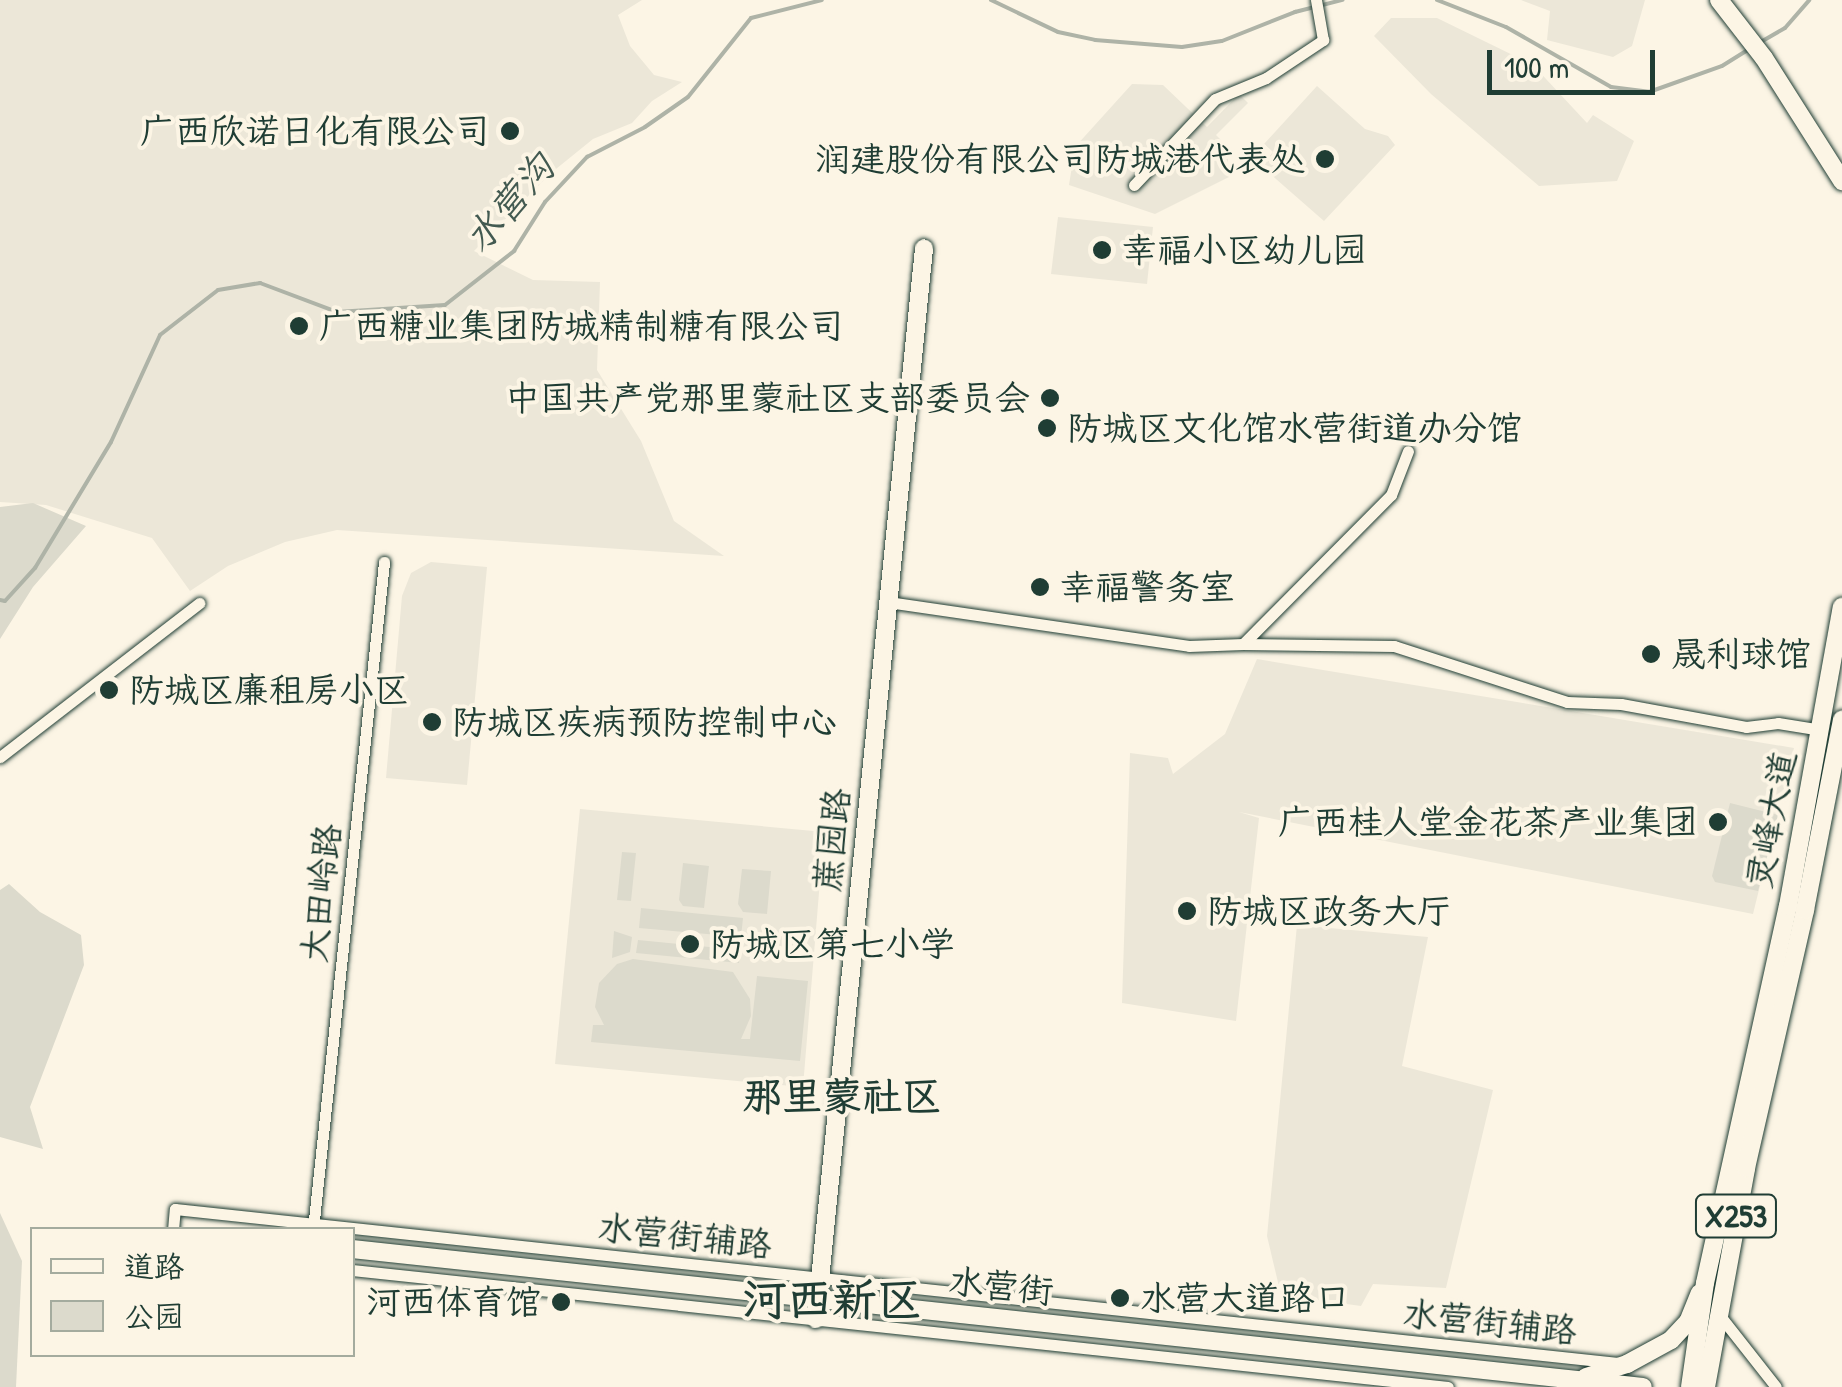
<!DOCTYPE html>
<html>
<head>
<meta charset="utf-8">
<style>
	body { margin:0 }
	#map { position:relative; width:1842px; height:1387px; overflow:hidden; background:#fcf5e5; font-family:"Patrick Hand","LXGW WenKai TC",sans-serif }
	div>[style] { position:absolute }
	.built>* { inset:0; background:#ece7d8 }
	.green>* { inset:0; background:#dcdacc }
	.stream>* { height:4px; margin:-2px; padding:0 2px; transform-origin:2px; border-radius:2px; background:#aeb3a7 }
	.roads { filter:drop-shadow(0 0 2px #1f3d34) drop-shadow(0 0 2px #1f3d34) }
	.street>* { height:11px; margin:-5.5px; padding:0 5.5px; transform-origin:5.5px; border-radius:5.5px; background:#fcf5e5 }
	.secondary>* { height:18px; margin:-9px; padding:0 9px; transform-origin:9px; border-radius:9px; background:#fcf5e5 }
	.primary>* { height:18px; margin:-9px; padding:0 9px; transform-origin:9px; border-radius:9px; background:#fcf5e5 }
	.dots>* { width:28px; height:28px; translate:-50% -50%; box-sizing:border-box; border:5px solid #fcf5e5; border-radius:50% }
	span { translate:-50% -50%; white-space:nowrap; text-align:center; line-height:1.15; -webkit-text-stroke:8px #fcf5e5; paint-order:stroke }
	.shield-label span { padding:2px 8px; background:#fcf5e5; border:2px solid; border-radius:8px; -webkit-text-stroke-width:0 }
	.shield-label { font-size:32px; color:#1f3d34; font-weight:700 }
	.poi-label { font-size:35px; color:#1f3d34 }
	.right { translate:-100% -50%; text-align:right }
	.left { translate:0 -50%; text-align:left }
	.street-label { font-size:35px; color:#1f3d34 }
	.water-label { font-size:38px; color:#435a51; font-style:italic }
	.quarter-label { font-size:40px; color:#1f3d34; font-weight:700 }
	.district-label { font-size:45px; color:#1f3d34; font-weight:700 }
	.legend { position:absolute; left:30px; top:1227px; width:325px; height:130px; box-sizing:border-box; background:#fcf5e5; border:2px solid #a4ab9e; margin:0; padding:12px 18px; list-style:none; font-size:30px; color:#1f3d34 }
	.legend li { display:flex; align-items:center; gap:20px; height:50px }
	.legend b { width:50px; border:2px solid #a4ab9e }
	.scale { position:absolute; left:1487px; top:50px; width:168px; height:45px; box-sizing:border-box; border:5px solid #1f3d34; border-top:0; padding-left:12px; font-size:30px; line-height:35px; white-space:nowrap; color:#1f3d34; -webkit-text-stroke:8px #fcf5e5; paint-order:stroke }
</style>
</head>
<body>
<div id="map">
	<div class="built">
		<div style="clip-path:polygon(0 0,642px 0,618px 15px,630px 46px,654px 75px,682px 82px,652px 101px,632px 123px,593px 139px,551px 173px,474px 251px,533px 280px,600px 282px,597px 370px,641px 441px,674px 521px,724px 556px,337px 530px,285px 542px,228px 566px,190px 591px,152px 538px,46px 505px,0 502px)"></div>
		<div style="clip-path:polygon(1521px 0,1645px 0,1632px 46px,1613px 57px,1547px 40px,1550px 11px)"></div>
		<div style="clip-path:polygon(1391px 18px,1437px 18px,1533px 65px,1587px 123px,1593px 115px,1634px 141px,1617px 181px,1539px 186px,1431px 94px,1374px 36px)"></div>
		<div style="clip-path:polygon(1132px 84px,1163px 85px,1207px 127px,1239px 94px,1248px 103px,1216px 135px,1227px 146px,1229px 177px,1155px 214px,1069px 185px,1075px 147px)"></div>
		<div style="clip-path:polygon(1317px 86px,1365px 129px,1388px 136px,1395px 145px,1324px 221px,1261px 166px,1273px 152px,1264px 144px)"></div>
		<div style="clip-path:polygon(1058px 217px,1153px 227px,1147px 284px,1051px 274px)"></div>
		<div style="clip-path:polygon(431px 562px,487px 567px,467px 785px,386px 778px,402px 596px,411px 573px)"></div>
		<div style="clip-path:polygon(1257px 659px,1794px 748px,1753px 914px,1239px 812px,1259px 818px,1236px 1021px,1122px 1003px,1130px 753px,1168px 758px,1173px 774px,1225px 734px)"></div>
		<div style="clip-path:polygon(580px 809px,824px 832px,803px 1087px,555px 1064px)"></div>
		<div style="clip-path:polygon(1297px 925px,1428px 937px,1402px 1066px,1493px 1090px,1446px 1288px,1373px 1284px,1361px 1306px,1281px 1295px,1267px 1236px)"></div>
	</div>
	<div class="green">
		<div style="clip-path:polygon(33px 503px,86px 526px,33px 587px,0 639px,0 507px)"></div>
		<div style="clip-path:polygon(1730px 803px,1778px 815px,1758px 891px,1715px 882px,1712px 876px)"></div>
		<div style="clip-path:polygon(622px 852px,636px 853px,631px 901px,617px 900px)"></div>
		<div style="clip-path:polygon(683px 863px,709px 866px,704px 908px,683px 906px,679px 900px)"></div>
		<div style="clip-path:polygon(742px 869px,771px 871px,767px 914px,743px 912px,738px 904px)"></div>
		<div style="clip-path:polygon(9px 884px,40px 912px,81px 935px,84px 965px,30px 1107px,43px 1149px,0 1137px,0 890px)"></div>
		<div style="clip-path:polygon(641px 908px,743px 918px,741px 937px,639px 928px)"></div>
		<div style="clip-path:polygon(614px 931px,632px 937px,630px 952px,612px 958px)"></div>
		<div style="clip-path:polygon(638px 940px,740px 950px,739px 963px,636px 953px)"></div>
		<div style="clip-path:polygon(633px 959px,733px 972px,750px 999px,751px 1016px,741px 1039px,750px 1039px,757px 976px,808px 981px,800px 1061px,591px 1042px,593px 1025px,604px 1025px,595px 1007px,599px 983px,617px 964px)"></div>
		<div style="clip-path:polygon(0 1213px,22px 1261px,16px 1387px,0 1387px)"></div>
	</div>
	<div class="stream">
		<div style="left:991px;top:0;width:74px;rotate:25.5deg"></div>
		<div style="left:1058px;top:32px;width:38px;rotate:12deg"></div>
		<div style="left:1095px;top:40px;width:87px;rotate:4.6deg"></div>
		<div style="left:1182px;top:47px;width:40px;rotate:-8.5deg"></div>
		<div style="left:1222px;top:41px;width:79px;rotate:-21.7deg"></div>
		<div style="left:1295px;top:12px;width:49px;rotate:-14.3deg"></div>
		<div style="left:1437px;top:0;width:74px;rotate:21.4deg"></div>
		<div style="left:1506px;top:27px;width:121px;rotate:29.7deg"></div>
		<div style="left:1611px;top:87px;width:38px;rotate:7deg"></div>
		<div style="left:1649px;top:92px;width:77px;rotate:-19.6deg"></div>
		<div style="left:1722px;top:66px;width:34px;rotate:-32deg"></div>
		<div style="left:1759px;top:43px;width:30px;rotate:-30deg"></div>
		<div style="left:1785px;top:28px;width:37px;rotate:-49deg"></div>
		<div style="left:0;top:600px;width:5px;rotate:11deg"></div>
		<div style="left:5px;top:601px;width:45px;rotate:-47.7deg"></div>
		<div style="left:35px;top:568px;width:147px;rotate:-58.9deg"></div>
		<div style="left:111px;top:442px;width:118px;rotate:-65.4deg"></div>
		<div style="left:160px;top:335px;width:73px;rotate:-37.8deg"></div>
		<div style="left:218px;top:290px;width:43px;rotate:-9.5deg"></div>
		<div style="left:260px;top:283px;width:82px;rotate:20.6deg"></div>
		<div style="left:337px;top:312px;width:108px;rotate:-3.7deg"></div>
		<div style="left:445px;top:305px;width:88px;rotate:-38deg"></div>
		<div style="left:514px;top:251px;width:58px;rotate:-57.7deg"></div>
		<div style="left:545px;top:202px;width:62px;rotate:-47deg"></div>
		<div style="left:587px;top:157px;width:65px;rotate:-27.3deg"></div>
		<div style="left:645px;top:127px;width:52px;rotate:-34.9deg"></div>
		<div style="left:688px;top:97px;width:101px;rotate:-51.4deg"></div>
		<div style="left:751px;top:18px;width:73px;rotate:-14.2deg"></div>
	</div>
	<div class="roads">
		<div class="street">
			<div style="left:1134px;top:185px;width:118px;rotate:-46.7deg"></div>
			<div style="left:1215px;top:99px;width:55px;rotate:-22.4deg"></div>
			<div style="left:1266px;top:78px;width:69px;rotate:-33.7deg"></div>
			<div style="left:1323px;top:40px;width:41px;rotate:-99.9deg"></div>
			<div style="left:888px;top:602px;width:304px;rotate:8.3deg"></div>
			<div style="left:1189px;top:646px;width:54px;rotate:-2.1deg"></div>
			<div style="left:1243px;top:644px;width:210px;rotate:-45.2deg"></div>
			<div style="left:1391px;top:495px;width:47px;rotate:-68.9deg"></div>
			<div style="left:1243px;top:644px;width:151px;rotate:0.8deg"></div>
			<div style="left:1394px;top:646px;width:182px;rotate:17.9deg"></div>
			<div style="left:1567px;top:702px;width:54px;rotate:2.1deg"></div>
			<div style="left:1621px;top:704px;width:127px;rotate:10.4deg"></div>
			<div style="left:1746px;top:727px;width:32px;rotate:-7deg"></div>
			<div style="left:1778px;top:723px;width:44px;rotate:9.2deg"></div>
			<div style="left:0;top:757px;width:252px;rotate:-37.7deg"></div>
			<div style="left:313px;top:1229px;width:671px;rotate:-83.92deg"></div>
			<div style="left:173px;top:1230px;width:21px;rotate:-85deg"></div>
			<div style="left:175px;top:1209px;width:1451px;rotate:6.09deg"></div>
			<div style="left:352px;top:1270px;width:1102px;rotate:6.09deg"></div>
			<div style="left:1717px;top:1312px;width:95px;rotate:51.8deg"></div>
		</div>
		<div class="secondary">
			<div style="left:1719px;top:0;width:73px;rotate:52.2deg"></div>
			<div style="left:1764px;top:58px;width:146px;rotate:57.6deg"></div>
			<div style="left:352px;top:1249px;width:1298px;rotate:6.1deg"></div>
			<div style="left:816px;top:1319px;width:1076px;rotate:-84.24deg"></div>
			<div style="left:1586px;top:1377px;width:43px;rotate:-17.6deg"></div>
			<div style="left:1627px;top:1364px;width:50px;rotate:-28.6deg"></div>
			<div style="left:1671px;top:1340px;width:25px;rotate:-47deg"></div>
			<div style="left:1688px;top:1322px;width:31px;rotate:-68deg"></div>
		</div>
		<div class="primary">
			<div style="left:1690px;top:1387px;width:105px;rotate:-81.8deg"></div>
			<div style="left:1705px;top:1283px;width:386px;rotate:-77.6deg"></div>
			<div style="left:1788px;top:906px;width:304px;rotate:-79.8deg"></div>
			<div style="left:1706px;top:1387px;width:223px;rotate:-79.6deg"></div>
			<div style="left:1746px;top:1168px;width:265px;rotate:-77.1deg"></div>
			<div style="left:1805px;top:910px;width:194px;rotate:-79deg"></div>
		</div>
	</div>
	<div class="dots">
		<div style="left:510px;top:131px;background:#1f3d34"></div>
		<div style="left:1325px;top:159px;background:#1f3d34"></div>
		<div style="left:1102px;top:250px;background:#1f3d34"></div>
		<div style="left:299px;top:326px;background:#1f3d34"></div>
		<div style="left:1050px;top:398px;background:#1f3d34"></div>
		<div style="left:1047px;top:428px;background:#1f3d34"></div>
		<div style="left:1040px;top:587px;background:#1f3d34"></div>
		<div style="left:1651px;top:654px;background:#1f3d34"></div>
		<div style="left:109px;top:690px;background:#1f3d34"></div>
		<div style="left:432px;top:722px;background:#1f3d34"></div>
		<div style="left:1718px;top:822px;background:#1f3d34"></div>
		<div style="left:1187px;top:911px;background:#1f3d34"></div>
		<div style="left:690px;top:944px;background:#1f3d34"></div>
		<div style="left:1120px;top:1298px;background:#1f3d34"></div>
		<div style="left:561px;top:1302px;background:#1f3d34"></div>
	</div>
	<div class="shield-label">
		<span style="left:1736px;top:1216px">X253</span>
	</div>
	<div class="poi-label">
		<span class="right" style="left:490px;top:131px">广西欣诺日化有限公司</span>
		<span class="right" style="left:1305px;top:159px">润建股份有限公司防城港代表处</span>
		<span class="left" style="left:1122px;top:250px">幸福小区幼儿园</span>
		<span class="left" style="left:319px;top:326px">广西糖业集团防城精制糖有限公司</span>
		<span class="right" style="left:1030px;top:398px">中国共产党那里蒙社区支部委员会</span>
		<span class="left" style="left:1067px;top:428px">防城区文化馆水营街道办分馆</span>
		<span class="left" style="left:1060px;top:587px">幸福警务室</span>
		<span class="left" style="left:1671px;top:654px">晟利球馆</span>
		<span class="left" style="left:129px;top:690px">防城区廉租房小区</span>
		<span class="left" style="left:452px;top:722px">防城区疾病预防控制中心</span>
		<span class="right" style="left:1698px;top:822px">广西桂人堂金花茶产业集团</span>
		<span class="left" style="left:1207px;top:911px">防城区政务大厅</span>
		<span class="left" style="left:710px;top:944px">防城区第七小学</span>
		<span class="left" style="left:1140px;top:1298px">水营大道路口</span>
		<span class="right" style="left:541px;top:1302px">河西体育馆</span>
	</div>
	<div class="street-label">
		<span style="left:1771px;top:820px;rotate:-79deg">灵峰大道</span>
		<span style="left:832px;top:840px;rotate:-84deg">蔗园路</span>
		<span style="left:321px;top:893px;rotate:-84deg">大田岭路</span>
		<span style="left:685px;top:1236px;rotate:6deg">水营街辅路</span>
		<span style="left:1001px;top:1286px;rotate:6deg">水营街</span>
		<span style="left:1490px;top:1322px;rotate:6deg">水营街辅路</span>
	</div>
	<div class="water-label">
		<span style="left:509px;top:203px;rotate:-49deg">水营沟</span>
	</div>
	<div class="quarter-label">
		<span style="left:842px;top:1095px">那里蒙社区</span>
	</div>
	<div class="district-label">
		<span style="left:832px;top:1299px">河西新区</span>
	</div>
	<ul class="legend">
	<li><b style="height:12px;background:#fcf5e5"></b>道路</li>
	<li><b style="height:28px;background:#dcdacc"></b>公园</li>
	</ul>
	<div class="scale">100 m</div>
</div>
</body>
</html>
